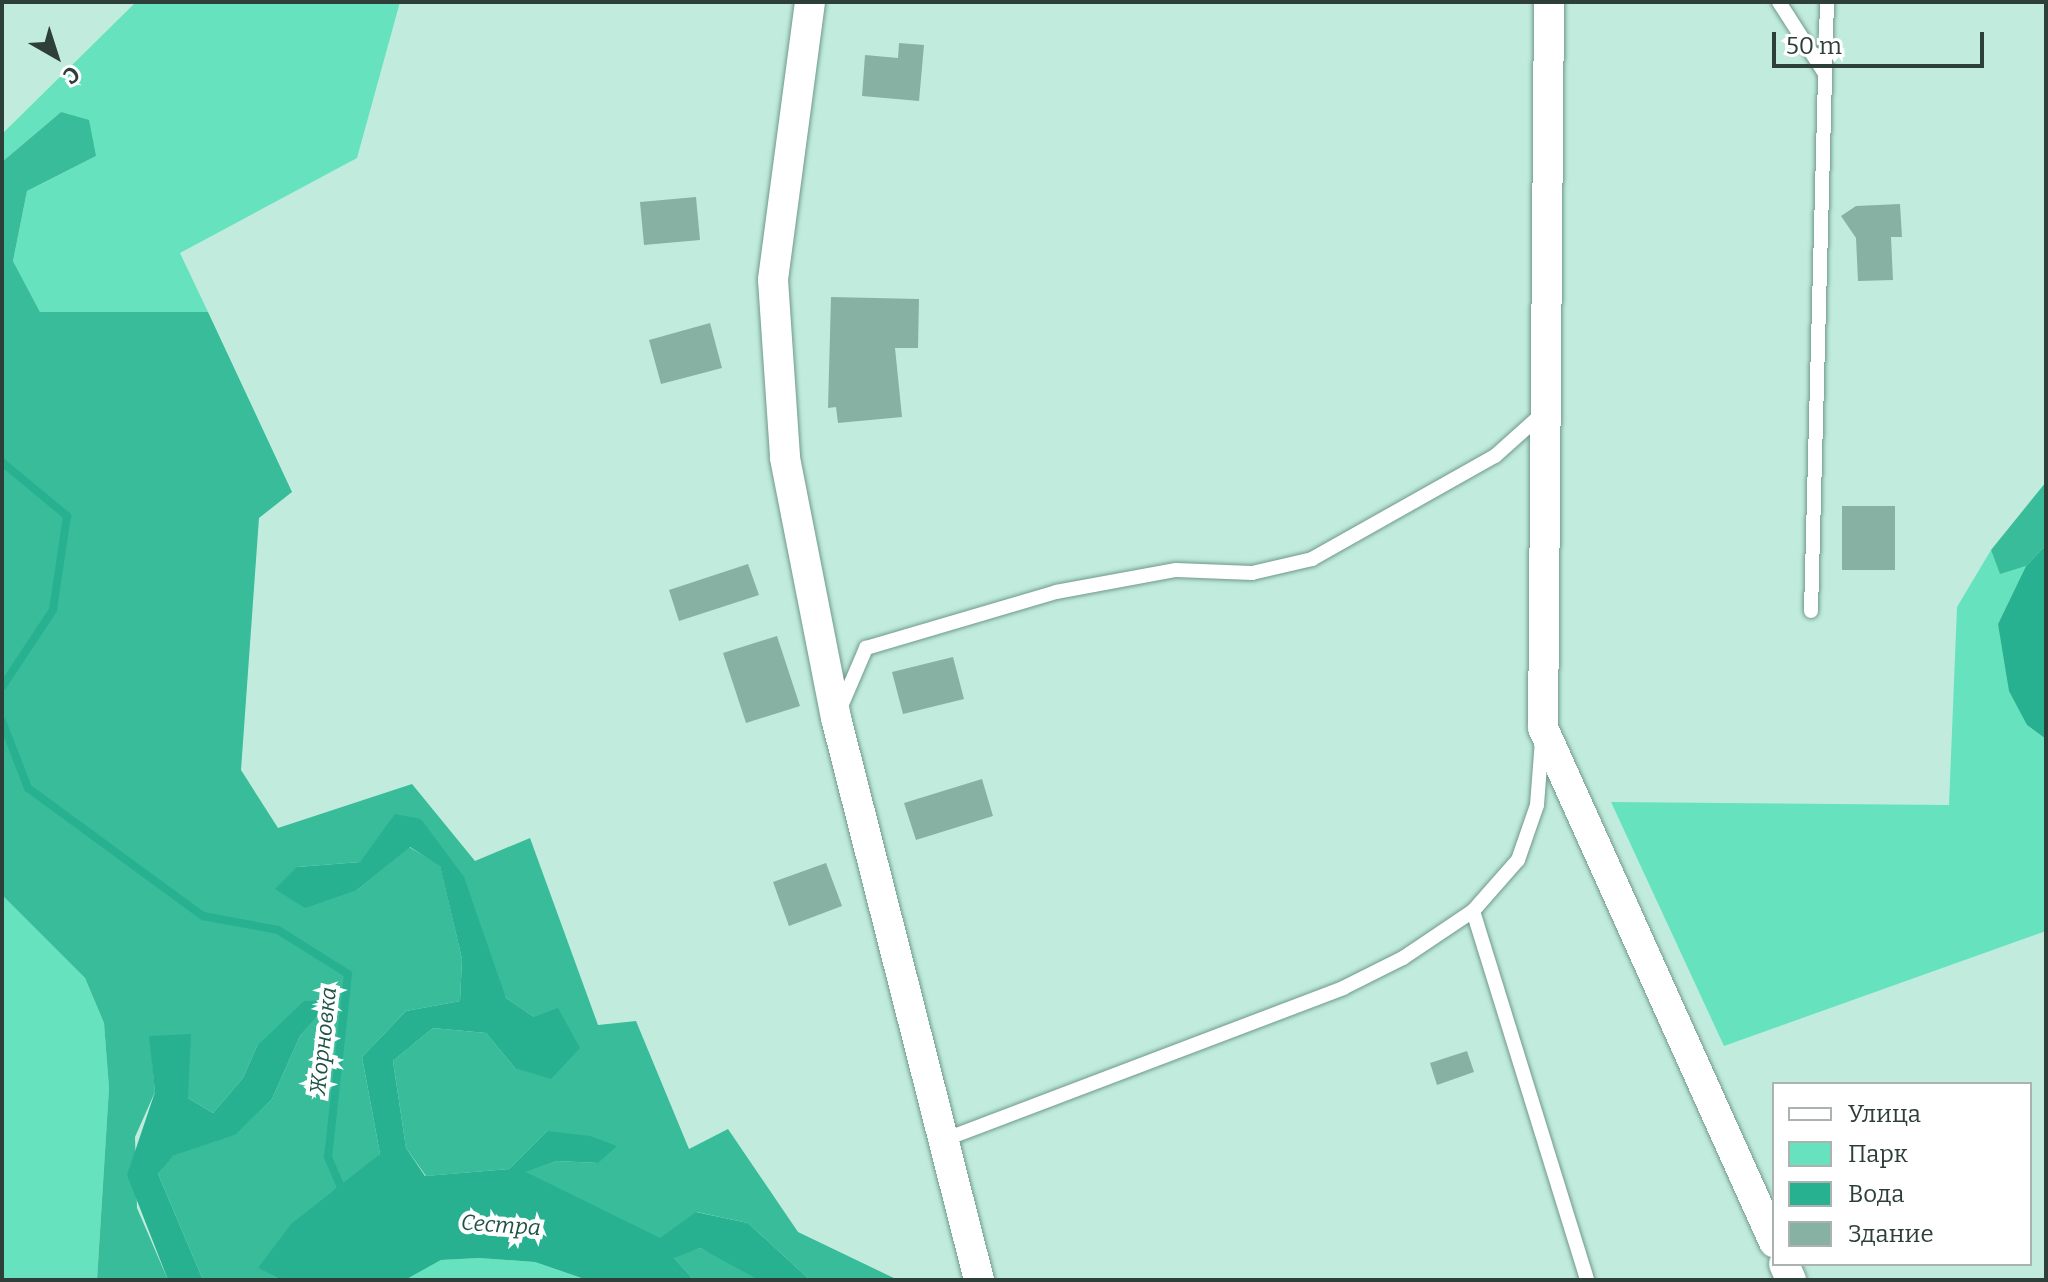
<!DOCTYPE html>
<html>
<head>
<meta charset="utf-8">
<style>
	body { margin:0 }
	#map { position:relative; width:2048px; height:1282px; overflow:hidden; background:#c1ecdd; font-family:Bitter,serif }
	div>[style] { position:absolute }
	.green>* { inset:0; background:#67e2bf }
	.forest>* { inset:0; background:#39bc9a }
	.water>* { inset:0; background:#28b190 }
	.stream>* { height:8px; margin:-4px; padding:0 4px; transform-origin:4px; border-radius:4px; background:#28b190 }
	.building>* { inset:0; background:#87b1a2 }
	.roads { filter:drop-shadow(0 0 2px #70998b) drop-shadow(0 0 2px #70998b) }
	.lane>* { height:14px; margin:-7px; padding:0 7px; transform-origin:7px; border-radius:7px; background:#fff }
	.street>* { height:30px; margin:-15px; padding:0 15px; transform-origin:15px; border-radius:15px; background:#fff }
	span { translate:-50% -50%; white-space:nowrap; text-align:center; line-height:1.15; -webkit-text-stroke:8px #fff; paint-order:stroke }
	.water-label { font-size:22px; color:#1e5244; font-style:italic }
	.frame { position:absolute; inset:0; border:4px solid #2e3f39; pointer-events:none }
	.legend { position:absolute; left:1772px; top:1082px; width:260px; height:184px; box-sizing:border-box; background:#fff; border:2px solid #abb2b0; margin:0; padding:10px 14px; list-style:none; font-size:24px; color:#2e3f39 }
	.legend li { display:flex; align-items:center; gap:16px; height:40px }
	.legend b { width:40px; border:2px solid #abb2b0 }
	.north { position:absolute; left:16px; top:16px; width:80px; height:80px; -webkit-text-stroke:6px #fff; paint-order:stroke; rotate:141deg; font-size:22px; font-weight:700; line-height:32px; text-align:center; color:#2e3f39 }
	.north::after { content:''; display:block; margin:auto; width:28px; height:36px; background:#2e3f39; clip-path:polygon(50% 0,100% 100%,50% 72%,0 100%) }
	.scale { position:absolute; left:1772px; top:32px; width:212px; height:36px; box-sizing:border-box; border:4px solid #2e3f39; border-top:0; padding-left:10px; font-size:24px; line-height:28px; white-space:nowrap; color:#2e3f39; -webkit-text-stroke:6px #fff; paint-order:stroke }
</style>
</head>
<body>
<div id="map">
	<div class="green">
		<div style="clip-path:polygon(136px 2px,400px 2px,357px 158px,180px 253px,208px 312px,40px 312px,13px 261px,27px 191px,96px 156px,61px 112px,2px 162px,2px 134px)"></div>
		<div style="clip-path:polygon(1991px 550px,2000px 573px,2026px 566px,1998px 624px,2027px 725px,2046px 739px,2046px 931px,1724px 1046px,1611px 802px,1949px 805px,1957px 607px)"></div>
		<div style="clip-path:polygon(2px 895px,85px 978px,104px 1023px,109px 1088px,97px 1280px,2px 1280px)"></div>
		<div style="clip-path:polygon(479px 1258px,535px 1262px,586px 1280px,405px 1280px,441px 1260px)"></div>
	</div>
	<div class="forest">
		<div style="clip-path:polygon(61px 112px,89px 120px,96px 156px,27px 191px,13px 261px,40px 312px,208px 312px,292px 492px,259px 518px,241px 770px,278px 828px,412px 784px,475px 861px,530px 838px,598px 1025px,636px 1021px,689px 1149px,728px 1129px,798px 1232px,898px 1280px,810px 1280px,748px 1223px,697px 1212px,660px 1239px,525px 1172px,557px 1161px,598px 1163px,547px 1131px,509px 1169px,426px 1176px,406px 1148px,393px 1061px,433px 1028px,486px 1033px,515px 1068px,534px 1017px,506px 998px,421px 819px,360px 862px,297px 867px,357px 890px,409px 847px,440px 865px,462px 959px,460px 1001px,406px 1011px,362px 1057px,380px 1154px,259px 1268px,281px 1280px,203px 1280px,158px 1174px,172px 1156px,234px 1135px,272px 1099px,300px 1036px,330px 1000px,257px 1046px,243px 1078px,213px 1113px,188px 1098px,150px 1036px,155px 1092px,135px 1137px,137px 1208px,168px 1280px,97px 1280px,109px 1088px,104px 1023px,85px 978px,2px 895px,2px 162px)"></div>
		<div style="clip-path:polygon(2046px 482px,2046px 545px,2026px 566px,2000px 574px,1991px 550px)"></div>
		<div style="clip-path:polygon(700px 1248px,755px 1276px,759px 1280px,694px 1280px,673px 1257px)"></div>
	</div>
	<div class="water">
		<div style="clip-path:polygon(2046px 545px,2046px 739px,2027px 725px,2009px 691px,1998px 624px,2026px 566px)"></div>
		<div style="clip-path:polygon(395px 814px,421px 819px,464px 877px,506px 998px,534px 1017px,558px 1008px,580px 1048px,551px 1079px,515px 1068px,486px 1033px,433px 1028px,393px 1061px,406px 1148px,425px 1176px,509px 1169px,547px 1131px,590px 1136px,617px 1146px,598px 1163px,557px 1161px,526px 1172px,660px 1238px,696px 1212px,748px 1223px,810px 1280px,759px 1280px,700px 1248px,674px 1258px,694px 1280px,587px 1280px,535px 1262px,479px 1258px,441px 1260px,405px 1280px,281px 1280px,258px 1268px,291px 1224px,380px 1154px,362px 1057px,406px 1011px,460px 1001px,462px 959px,440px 866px,410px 847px,357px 890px,305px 908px,275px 889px,297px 867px,360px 862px)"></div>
		<div style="clip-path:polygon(331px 1000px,300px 1036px,272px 1099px,235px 1135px,173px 1156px,158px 1174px,203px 1280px,168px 1280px,127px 1175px,155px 1092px,149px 1036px,191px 1034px,188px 1098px,213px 1113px,243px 1078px,257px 1046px,304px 1001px)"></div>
	</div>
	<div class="stream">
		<div style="left:2px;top:462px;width:85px;rotate:39.7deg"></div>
		<div style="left:67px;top:516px;width:95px;rotate:98.5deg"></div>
		<div style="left:53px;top:610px;width:92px;rotate:123.5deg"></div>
		<div style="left:2px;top:721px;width:72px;rotate:68.8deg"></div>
		<div style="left:28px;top:788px;width:217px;rotate:36.2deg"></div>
		<div style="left:203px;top:916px;width:76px;rotate:10.6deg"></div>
		<div style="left:278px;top:930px;width:83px;rotate:32.2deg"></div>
		<div style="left:348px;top:974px;width:184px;rotate:96.2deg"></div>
		<div style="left:328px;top:1157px;width:39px;rotate:67deg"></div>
	</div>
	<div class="building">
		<div style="clip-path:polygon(899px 43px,924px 45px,919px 101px,862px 96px,865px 55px,898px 58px)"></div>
		<div style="clip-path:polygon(696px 197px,700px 240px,644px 245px,640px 202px)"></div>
		<div style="clip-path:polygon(1900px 204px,1902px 237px,1891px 237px,1893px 280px,1858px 281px,1856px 238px,1841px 216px,1856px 206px)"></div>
		<div style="clip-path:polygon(831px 297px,919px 299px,918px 348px,895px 348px,902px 417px,838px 423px,836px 407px,828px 408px)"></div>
		<div style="clip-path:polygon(710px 323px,722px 368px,661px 384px,649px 340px)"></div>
		<div style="clip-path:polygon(1842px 506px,1895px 506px,1895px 570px,1842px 570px)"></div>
		<div style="clip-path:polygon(748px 564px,759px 595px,679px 621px,669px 590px)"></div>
		<div style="clip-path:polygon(777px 636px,800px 706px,746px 723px,723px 653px)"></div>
		<div style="clip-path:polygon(953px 657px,964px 699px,903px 714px,892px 672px)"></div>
		<div style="clip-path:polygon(982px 779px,993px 816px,916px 840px,904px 803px)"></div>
		<div style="clip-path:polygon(826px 863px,842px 906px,789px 926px,773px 882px)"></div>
		<div style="clip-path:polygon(1467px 1051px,1474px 1072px,1437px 1085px,1430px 1063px)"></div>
	</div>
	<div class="roads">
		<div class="lane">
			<div style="left:1779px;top:2px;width:83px;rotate:57.3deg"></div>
			<div style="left:1811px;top:611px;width:609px;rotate:-88.5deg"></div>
			<div style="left:839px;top:711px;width:69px;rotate:-66.8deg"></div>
			<div style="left:866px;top:648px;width:198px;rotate:-16.4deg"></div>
			<div style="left:1056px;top:592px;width:122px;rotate:-10.4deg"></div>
			<div style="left:1176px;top:570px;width:76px;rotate:2.3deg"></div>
			<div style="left:1252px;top:573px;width:62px;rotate:-13.1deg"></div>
			<div style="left:1312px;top:559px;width:210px;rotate:-29.4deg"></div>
			<div style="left:1495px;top:456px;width:62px;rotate:-41.7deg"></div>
			<div style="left:1473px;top:911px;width:386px;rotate:72.8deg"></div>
			<div style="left:946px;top:1139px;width:425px;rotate:-20.8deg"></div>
			<div style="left:1343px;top:988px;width:67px;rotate:-26.6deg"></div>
			<div style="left:1403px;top:958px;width:84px;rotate:-33.9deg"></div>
			<div style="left:1473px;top:911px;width:68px;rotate:-48.6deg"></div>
			<div style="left:1518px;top:860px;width:58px;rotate:-70.9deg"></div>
			<div style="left:1537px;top:805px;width:65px;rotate:-85.6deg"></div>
		</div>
		<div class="street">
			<div style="left:810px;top:2px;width:280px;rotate:97.6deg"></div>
			<div style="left:773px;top:280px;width:178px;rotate:86.1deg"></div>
			<div style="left:785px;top:458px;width:265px;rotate:78.9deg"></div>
			<div style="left:836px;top:718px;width:580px;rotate:75.72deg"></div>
			<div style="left:1549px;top:2px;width:726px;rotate:90.47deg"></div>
			<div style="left:1543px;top:728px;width:564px;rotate:65.8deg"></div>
			<div style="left:1784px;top:1264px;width:17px;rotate:66deg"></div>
		</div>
	</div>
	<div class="water-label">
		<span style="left:323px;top:1041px;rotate:-84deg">Жорновка</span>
		<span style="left:501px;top:1225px;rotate:4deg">Сестра</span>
	</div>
	<div class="frame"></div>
	<ul class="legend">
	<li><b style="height:10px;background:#fff"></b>Улица</li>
	<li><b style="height:22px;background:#67e2bf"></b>Парк</li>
	<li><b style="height:22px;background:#28b190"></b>Вода</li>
	<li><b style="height:22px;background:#87b1a2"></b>Здание</li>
	</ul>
	<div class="north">С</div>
	<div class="scale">50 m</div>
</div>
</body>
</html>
